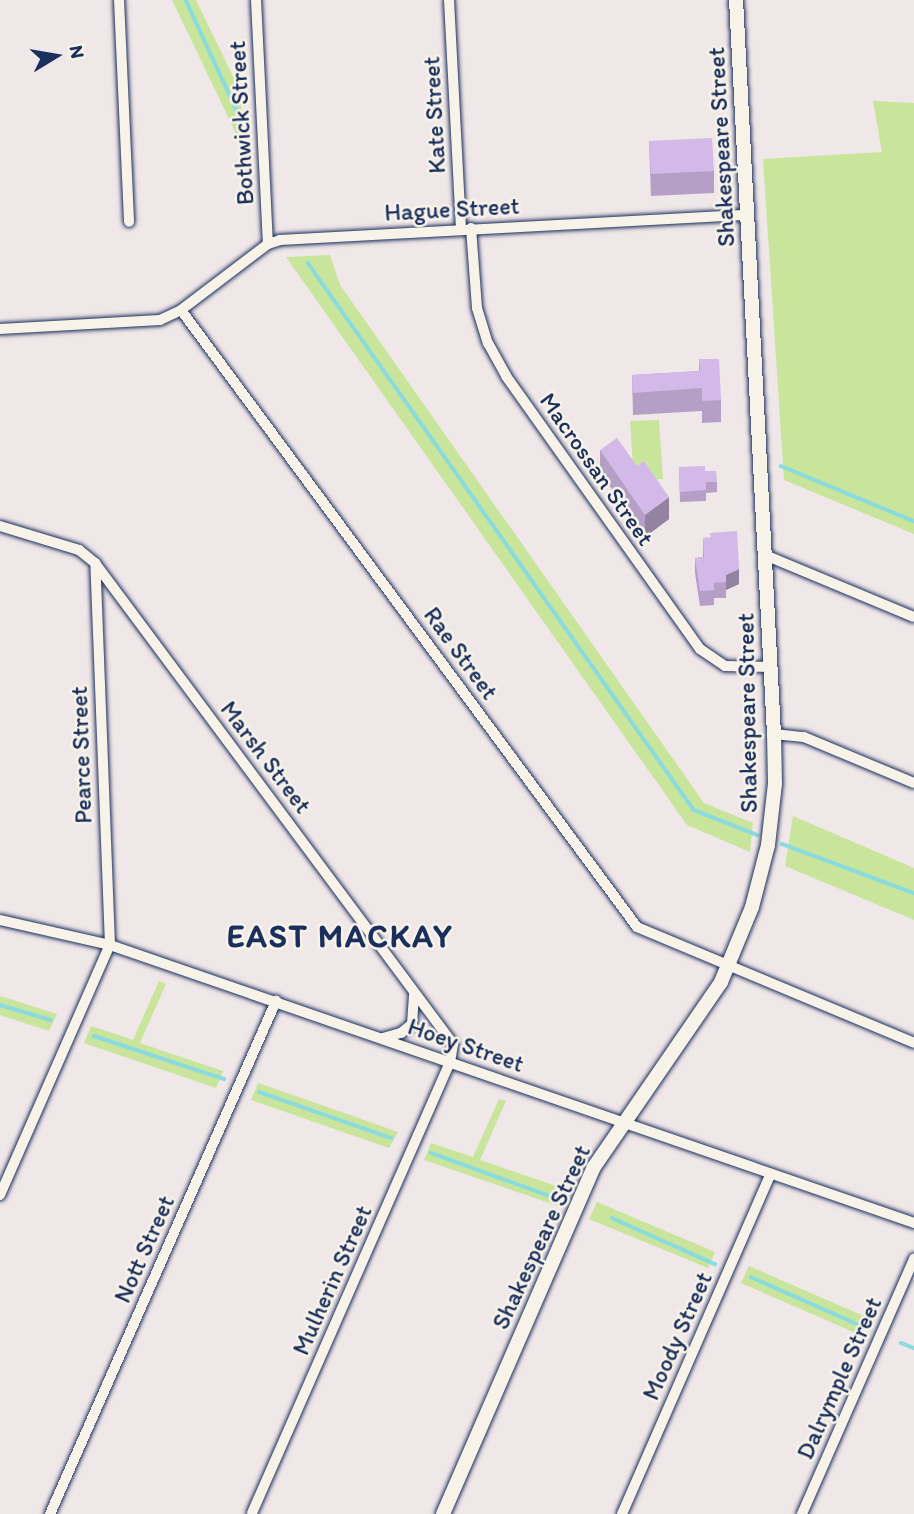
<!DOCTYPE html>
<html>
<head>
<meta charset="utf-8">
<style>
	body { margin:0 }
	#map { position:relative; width:914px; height:1514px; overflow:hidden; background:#f0e7e8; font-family:Itim,sans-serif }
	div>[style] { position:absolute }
	.green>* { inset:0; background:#c9e49b }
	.stream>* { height:3.5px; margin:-1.75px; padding:0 1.75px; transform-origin:1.75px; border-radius:1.75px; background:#89dbe0 }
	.roads { filter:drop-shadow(0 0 2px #1b2f5e) drop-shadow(0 0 2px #1b2f5e) }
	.street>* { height:10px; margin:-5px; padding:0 5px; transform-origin:5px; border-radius:5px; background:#f7f3e8 }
	.secondary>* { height:14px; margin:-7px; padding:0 7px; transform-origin:7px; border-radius:7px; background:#f7f3e8 }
	.wall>* { inset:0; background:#b59fc7 }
	.shaded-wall>* { inset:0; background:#9382a2 }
	.building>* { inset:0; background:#d2b9e7 }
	span { translate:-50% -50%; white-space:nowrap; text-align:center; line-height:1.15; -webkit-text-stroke:5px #f7f3e8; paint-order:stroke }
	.street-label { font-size:24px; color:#1b2f5e }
	.district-label { font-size:32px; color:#1b2f5e; font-weight:700; letter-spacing:2px }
	.north { position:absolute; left:21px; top:21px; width:70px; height:70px; -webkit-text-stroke:5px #f7f3e8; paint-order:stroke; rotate:79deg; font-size:19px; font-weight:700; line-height:28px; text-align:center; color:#1b2f5e }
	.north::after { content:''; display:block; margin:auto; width:24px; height:32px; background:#1b2f5e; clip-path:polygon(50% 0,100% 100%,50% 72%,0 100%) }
</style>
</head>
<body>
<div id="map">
	<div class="green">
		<div style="clip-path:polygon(172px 0,196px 0,241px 93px,242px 146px)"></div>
		<div style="clip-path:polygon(873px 101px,914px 103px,914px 534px,784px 480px,763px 159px,882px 152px)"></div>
		<div style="clip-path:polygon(330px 255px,340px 285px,704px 803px,753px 823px,750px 852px,687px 825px,286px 257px)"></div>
		<div style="clip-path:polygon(659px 420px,663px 479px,634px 481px,630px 421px)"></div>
		<div style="clip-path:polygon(793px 816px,914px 868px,914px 920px,785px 866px)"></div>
		<div style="clip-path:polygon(159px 981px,166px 984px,140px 1043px,223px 1071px,216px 1088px,84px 1043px,91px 1026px,133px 1040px)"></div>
		<div style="clip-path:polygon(0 996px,57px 1014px,49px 1031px,0 1015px)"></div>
		<div style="clip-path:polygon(258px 1083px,293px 1095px,398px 1132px,389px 1148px,251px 1100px)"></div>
		<div style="clip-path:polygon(499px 1099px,506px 1101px,480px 1160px,565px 1189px,558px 1206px,424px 1160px,431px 1143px,473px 1157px)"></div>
		<div style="clip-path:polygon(597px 1202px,715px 1252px,708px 1268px,589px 1219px)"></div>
		<div style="clip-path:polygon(749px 1266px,866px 1317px,858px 1334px,741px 1283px)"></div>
	</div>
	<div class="stream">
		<div style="left:186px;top:0;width:129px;rotate:65.2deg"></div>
		<div style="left:308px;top:263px;width:669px;rotate:54.79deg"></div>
		<div style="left:694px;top:810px;width:68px;rotate:21.6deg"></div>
		<div style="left:781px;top:466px;width:144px;rotate:22.5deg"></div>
		<div style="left:782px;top:844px;width:141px;rotate:20.4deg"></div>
		<div style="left:0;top:1005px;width:53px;rotate:16.4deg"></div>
		<div style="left:94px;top:1036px;width:137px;rotate:18.3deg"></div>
		<div style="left:259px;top:1092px;width:140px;rotate:19.2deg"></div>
		<div style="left:431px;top:1153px;width:127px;rotate:19.9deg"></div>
		<div style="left:612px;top:1218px;width:113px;rotate:24.1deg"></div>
		<div style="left:751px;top:1277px;width:126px;rotate:23.9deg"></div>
		<div style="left:901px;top:1343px;width:14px;rotate:21deg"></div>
	</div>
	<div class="roads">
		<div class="street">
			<div style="left:119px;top:0;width:222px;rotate:87.4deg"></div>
			<div style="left:256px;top:0;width:244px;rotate:87.2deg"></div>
			<div style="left:449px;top:0;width:229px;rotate:87deg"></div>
			<div style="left:471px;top:228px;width:80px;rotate:85.7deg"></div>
			<div style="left:477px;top:308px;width:37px;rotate:73deg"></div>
			<div style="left:488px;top:343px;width:38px;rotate:61deg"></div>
			<div style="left:506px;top:376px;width:335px;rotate:54.6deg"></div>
			<div style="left:700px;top:649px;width:30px;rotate:34deg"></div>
			<div style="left:725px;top:666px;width:46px;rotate:1.2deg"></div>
			<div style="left:181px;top:310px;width:109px;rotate:-37.2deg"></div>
			<div style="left:268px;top:244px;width:13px;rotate:-18deg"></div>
			<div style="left:280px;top:240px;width:468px;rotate:-3.1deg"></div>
			<div style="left:0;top:329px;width:160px;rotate:-3.2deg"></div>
			<div style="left:160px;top:320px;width:23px;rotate:-25deg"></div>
			<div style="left:181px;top:310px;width:767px;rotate:53.53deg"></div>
			<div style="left:637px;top:927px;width:300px;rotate:22.7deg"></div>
			<div style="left:0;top:526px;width:83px;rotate:16.9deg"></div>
			<div style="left:79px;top:550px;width:21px;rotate:39deg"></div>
			<div style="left:95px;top:563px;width:600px;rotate:53.34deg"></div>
			<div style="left:453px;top:1044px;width:18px;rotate:99deg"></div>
			<div style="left:450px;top:1062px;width:493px;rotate:113.7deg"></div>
			<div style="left:765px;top:555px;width:161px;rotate:22.6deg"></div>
			<div style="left:774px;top:734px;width:30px;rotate:6deg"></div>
			<div style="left:804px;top:737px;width:119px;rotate:22.7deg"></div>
			<div style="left:0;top:920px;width:113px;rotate:12.8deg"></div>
			<div style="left:110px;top:945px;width:851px;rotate:19.07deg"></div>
			<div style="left:383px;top:1038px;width:19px;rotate:-16deg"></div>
			<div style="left:401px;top:1033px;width:14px;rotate:-39deg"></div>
			<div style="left:412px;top:1024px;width:31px;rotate:-86deg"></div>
			<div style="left:0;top:1195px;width:273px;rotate:-66.3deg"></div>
			<div style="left:110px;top:945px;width:382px;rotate:-92.2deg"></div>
			<div style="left:50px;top:1514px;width:561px;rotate:-66.22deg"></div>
			<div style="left:622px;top:1514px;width:370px;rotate:-66.4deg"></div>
			<div style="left:802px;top:1514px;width:279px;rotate:-66.3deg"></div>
		</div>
		<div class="secondary">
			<div style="left:443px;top:1514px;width:378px;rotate:-66.5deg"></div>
			<div style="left:594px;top:1167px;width:224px;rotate:-55.5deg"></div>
			<div style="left:721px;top:982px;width:81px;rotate:-67.5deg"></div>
			<div style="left:752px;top:907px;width:64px;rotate:-75.5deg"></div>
			<div style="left:768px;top:845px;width:61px;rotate:-83.5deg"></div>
			<div style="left:775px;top:784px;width:50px;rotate:-91.1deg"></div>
			<div style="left:774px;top:734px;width:735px;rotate:-92.96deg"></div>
		</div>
	</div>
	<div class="wall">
		<div style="clip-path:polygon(649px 141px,714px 171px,714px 193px,651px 196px)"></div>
		<div style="clip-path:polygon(699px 359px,721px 400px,721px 422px,702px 423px,702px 411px,633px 415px,632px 375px,699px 371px)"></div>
		<div style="clip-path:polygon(600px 450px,669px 519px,645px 537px,600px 472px)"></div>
		<div style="clip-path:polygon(679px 467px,705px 471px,717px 482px,717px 492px,706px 493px,706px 501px,680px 502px)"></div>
		<div style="clip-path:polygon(703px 538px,739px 584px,726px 590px,726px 598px,714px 598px,714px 605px,700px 606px,695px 573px,695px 558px,703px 557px)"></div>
	</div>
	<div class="shaded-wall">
		<div style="clip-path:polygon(669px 497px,669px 519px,645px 537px,645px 515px)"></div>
		<div style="clip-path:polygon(739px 569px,739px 584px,726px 590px,726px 575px)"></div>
	</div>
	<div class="building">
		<div style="clip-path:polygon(712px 138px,714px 171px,651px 174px,649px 141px)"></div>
		<div style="clip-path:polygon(699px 359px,719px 359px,721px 400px,702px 401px,702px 388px,633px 393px,632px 375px,700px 371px)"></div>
		<div style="clip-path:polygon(617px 438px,637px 466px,644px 461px,669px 497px,645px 515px,600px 450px)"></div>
		<div style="clip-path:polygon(705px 466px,705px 471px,716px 471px,717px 482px,706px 482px,706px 490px,680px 492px,679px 467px)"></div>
		<div style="clip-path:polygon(737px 531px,739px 569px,726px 575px,726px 582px,714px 583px,714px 590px,700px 591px,695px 558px,704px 557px,703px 538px,711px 537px,710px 533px)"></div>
	</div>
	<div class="street-label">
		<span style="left:434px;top:115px;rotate:-93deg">Kate Street</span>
		<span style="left:241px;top:123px;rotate:-93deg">Bothwick Street</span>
		<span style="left:721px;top:147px;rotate:-93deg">Shakespeare Street</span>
		<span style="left:452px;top:209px;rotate:-3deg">Hague Street</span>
		<span style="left:597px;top:469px;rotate:55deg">Macrossan Street</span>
		<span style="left:461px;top:653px;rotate:54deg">Rae Street</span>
		<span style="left:747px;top:713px;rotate:-91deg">Shakespeare Street</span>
		<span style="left:81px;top:755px;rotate:-92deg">Pearce Street</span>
		<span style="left:266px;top:757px;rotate:53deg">Marsh Street</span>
		<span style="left:466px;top:1045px;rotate:19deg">Hoey Street</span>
		<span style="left:541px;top:1237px;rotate:-65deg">Shakespeare Street</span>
		<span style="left:144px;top:1249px;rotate:-66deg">Nott Street</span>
		<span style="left:332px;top:1280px;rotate:-66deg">Mulherin Street</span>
		<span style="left:677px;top:1336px;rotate:-66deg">Moody Street</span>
		<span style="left:839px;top:1378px;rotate:-66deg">Dalrymple Street</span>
	</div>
	<div class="district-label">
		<span style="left:340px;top:936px">EAST MACKAY</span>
	</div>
	<div class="north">N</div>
</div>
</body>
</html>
